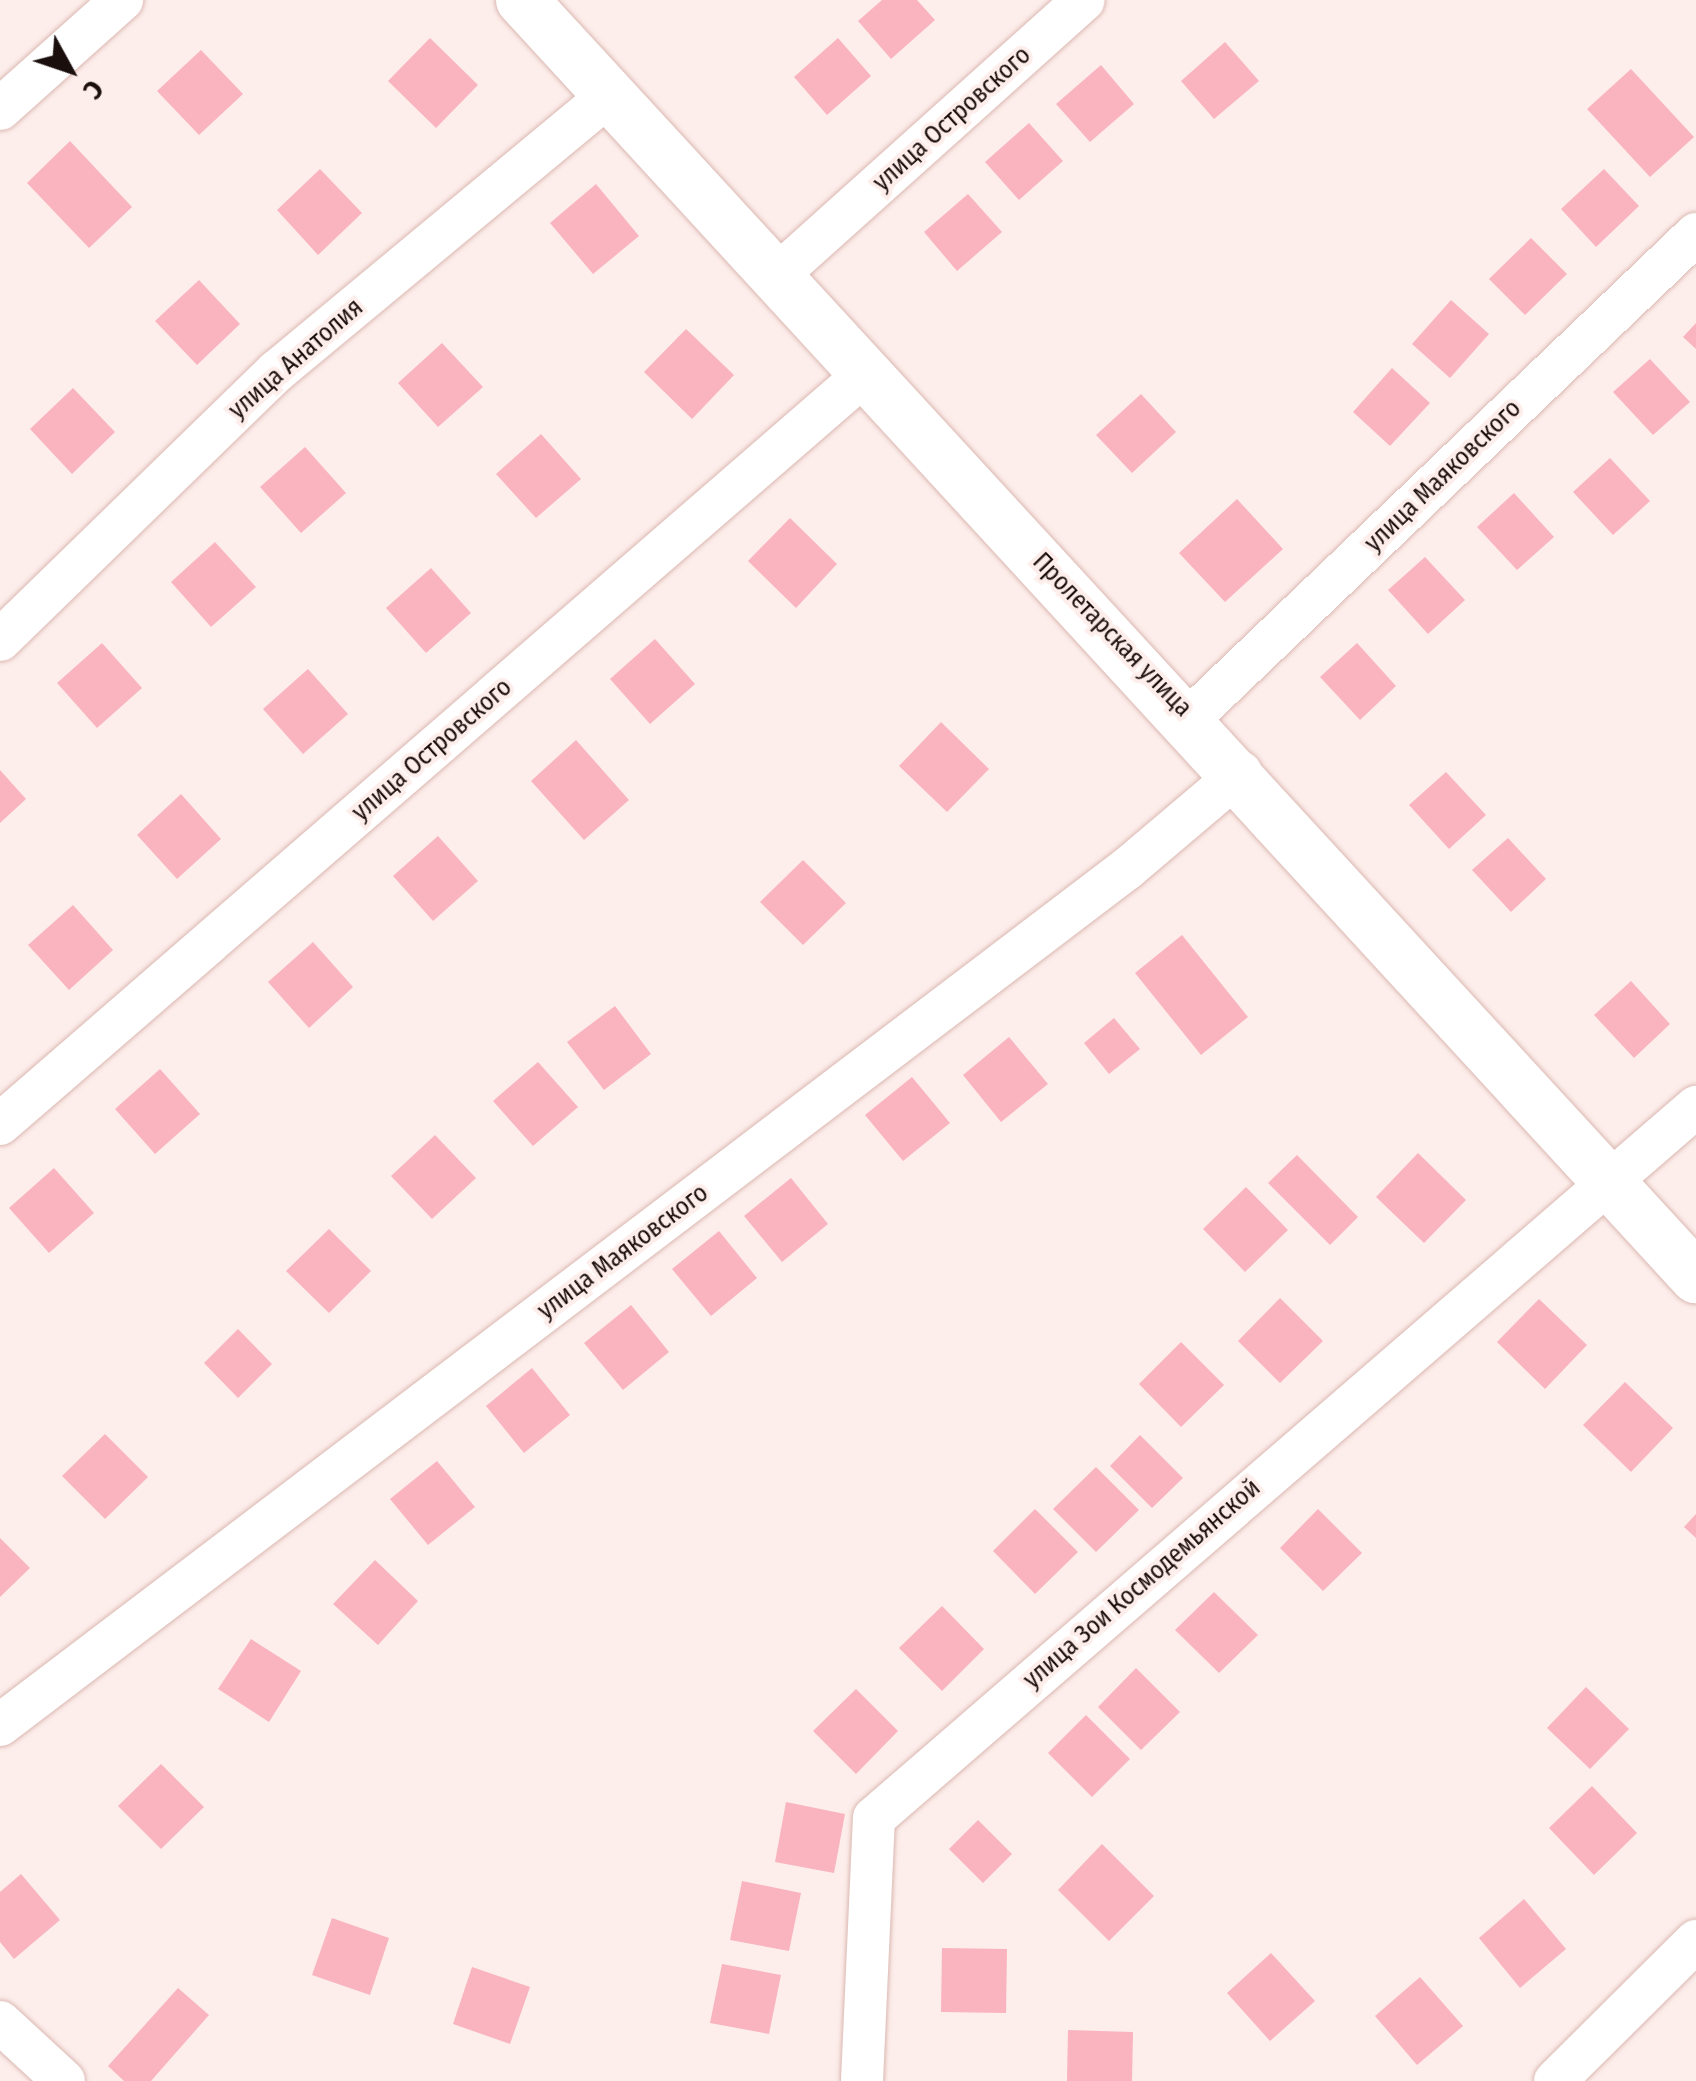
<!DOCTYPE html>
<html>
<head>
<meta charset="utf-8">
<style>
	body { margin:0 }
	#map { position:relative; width:1696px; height:2081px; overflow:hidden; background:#fdeeeb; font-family:"Fira Sans Condensed",sans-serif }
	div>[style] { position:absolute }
	.building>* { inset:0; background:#fab4c0 }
	.roads { filter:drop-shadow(0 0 2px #dbb8b2) drop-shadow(0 0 2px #dbb8b2) }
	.minor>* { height:42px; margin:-21px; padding:0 21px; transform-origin:21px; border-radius:21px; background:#fff }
	.tertiary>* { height:52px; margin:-26px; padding:0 26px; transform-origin:26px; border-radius:26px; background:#fff }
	span { translate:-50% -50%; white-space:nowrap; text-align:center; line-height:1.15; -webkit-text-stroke:8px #fdeeeb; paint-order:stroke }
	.street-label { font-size:25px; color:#1b0f0d }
	.north { position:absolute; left:20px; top:20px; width:100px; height:100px; -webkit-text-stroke:8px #fdeeeb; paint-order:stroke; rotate:130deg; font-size:28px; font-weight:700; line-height:40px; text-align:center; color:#1b0f0d }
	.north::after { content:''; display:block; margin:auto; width:35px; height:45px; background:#1b0f0d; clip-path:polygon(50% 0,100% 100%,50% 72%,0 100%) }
</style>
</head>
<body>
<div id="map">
	<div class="building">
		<div style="clip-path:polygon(882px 0,917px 0,935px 20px,891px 59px,858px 21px)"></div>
		<div style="clip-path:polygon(430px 38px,478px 85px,436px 128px,388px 81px)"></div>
		<div style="clip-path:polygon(838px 38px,871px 76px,827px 115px,794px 77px)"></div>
		<div style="clip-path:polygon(1225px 42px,1259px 81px,1214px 119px,1181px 81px)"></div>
		<div style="clip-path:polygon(201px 50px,243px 94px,199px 135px,157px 91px)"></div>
		<div style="clip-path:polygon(1101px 65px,1134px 104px,1090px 142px,1056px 104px)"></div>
		<div style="clip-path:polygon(1631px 69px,1694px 137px,1650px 177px,1587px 109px)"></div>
		<div style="clip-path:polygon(1029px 123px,1063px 161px,1019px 200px,985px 162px)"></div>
		<div style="clip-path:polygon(70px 141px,132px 207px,89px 248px,27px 183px)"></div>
		<div style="clip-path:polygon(320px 169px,362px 213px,318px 255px,277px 210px)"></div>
		<div style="clip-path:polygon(1604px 169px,1639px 206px,1596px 247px,1561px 209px)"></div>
		<div style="clip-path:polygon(596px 184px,639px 236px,593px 274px,550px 223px)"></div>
		<div style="clip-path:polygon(968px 194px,1002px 232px,957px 271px,924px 232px)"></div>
		<div style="clip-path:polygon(1531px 238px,1567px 274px,1525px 315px,1489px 279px)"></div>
		<div style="clip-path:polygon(199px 280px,240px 324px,197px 365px,155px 321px)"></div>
		<div style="clip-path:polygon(1451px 300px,1489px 334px,1450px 378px,1412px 344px)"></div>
		<div style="clip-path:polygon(1696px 323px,1696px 349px,1683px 337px)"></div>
		<div style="clip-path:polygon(686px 329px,734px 375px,692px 419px,644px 372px)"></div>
		<div style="clip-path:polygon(442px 343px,483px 387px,438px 427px,398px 383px)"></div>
		<div style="clip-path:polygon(1650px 359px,1690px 402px,1653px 435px,1613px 392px)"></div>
		<div style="clip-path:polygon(1392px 368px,1430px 403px,1390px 446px,1353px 412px)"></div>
		<div style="clip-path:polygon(73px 388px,115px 432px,72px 474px,30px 429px)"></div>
		<div style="clip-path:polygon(1141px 394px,1176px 432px,1132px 473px,1096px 435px)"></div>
		<div style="clip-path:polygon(541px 434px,581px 479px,536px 518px,496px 474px)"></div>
		<div style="clip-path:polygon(305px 447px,346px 493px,301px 533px,260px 487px)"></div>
		<div style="clip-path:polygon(1610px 458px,1650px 501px,1613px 535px,1573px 492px)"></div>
		<div style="clip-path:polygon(1514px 493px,1554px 537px,1517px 570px,1477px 527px)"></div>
		<div style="clip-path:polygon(1237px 499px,1283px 549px,1225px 602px,1179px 553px)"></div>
		<div style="clip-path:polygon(790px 518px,837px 564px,796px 608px,748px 561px)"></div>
		<div style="clip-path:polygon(215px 542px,256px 587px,211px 627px,171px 582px)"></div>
		<div style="clip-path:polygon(1425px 557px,1465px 600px,1428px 634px,1388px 590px)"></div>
		<div style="clip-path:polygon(431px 568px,471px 613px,426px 653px,386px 608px)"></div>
		<div style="clip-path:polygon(655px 639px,695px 684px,650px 724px,610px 679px)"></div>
		<div style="clip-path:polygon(102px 643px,142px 688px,97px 728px,57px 683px)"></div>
		<div style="clip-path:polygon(1357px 643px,1396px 686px,1360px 720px,1320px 677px)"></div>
		<div style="clip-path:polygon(308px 669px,348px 714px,303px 754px,263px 709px)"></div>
		<div style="clip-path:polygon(941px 722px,989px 769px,947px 812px,899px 766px)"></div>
		<div style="clip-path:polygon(576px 740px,629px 800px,584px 840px,531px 781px)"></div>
		<div style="clip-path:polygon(0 770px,26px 799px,0 823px)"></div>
		<div style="clip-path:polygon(1446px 772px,1486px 815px,1449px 849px,1409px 805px)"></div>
		<div style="clip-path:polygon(181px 794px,221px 839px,177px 879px,137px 835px)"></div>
		<div style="clip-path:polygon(438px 836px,478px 881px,433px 921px,393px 876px)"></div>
		<div style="clip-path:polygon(1508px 838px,1546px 879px,1511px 912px,1472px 870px)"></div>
		<div style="clip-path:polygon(803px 860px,846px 903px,803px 945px,760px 902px)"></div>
		<div style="clip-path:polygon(73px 905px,113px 950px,69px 990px,28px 945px)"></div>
		<div style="clip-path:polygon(1182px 935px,1248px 1017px,1201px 1055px,1135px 973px)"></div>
		<div style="clip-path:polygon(313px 942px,353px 987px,309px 1028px,268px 982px)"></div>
		<div style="clip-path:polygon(1631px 981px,1670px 1024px,1634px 1058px,1594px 1015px)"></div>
		<div style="clip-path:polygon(615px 1006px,651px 1054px,604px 1090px,567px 1042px)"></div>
		<div style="clip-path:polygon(1114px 1018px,1140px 1049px,1109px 1074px,1084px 1043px)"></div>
		<div style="clip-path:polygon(1009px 1037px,1048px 1084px,1001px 1122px,963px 1075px)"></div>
		<div style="clip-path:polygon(538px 1062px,578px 1107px,533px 1146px,493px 1101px)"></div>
		<div style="clip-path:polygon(160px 1069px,200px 1114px,155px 1154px,115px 1109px)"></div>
		<div style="clip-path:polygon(912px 1077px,950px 1123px,903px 1161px,865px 1115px)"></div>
		<div style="clip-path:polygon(435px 1135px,476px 1178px,432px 1219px,391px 1176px)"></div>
		<div style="clip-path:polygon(1418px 1153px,1466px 1200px,1424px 1243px,1376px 1197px)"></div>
		<div style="clip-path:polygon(1297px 1155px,1358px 1217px,1330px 1245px,1268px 1183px)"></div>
		<div style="clip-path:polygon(54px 1168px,94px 1213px,49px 1253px,9px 1208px)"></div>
		<div style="clip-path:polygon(791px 1178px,828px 1224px,782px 1262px,744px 1216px)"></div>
		<div style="clip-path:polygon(1246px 1187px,1288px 1230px,1245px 1272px,1203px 1229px)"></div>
		<div style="clip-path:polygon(329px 1229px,371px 1271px,329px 1313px,286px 1271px)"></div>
		<div style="clip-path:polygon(719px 1231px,757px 1278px,711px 1316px,672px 1269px)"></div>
		<div style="clip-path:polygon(1280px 1298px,1323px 1341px,1280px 1383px,1238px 1341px)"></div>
		<div style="clip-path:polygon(1539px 1299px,1587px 1345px,1545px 1389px,1497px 1342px)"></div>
		<div style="clip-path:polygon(631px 1305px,669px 1352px,623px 1390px,584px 1343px)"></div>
		<div style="clip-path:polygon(238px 1329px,272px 1364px,238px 1398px,204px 1363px)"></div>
		<div style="clip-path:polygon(1181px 1342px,1224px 1385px,1181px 1427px,1139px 1384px)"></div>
		<div style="clip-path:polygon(532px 1368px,570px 1415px,524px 1453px,486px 1406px)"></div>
		<div style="clip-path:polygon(1625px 1382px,1673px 1428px,1631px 1472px,1583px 1425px)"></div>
		<div style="clip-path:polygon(105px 1434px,148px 1477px,105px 1519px,62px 1476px)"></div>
		<div style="clip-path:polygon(1140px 1435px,1183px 1478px,1152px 1508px,1110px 1466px)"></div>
		<div style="clip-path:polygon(437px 1461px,475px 1507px,428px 1545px,390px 1499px)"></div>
		<div style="clip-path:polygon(1096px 1467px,1139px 1510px,1096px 1552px,1053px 1509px)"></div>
		<div style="clip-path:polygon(1035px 1509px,1078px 1552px,1035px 1594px,993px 1551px)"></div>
		<div style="clip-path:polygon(1318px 1509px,1362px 1553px,1323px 1591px,1280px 1548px)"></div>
		<div style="clip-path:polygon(1696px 1514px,1696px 1538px,1684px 1527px)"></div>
		<div style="clip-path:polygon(0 1538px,30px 1568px,0 1597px)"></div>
		<div style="clip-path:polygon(375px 1560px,418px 1601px,378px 1645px,333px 1604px)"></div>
		<div style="clip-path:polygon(1214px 1592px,1258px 1635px,1219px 1673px,1175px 1630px)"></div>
		<div style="clip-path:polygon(942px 1606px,984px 1649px,942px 1691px,899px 1648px)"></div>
		<div style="clip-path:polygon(251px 1639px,301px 1671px,269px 1722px,218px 1689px)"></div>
		<div style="clip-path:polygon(1136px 1668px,1180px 1712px,1141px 1750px,1098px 1707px)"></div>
		<div style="clip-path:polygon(1586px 1687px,1629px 1729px,1590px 1769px,1547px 1728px)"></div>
		<div style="clip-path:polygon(856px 1689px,898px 1731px,856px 1774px,813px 1731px)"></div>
		<div style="clip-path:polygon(1086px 1715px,1130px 1759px,1092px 1797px,1048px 1753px)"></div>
		<div style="clip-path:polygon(161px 1764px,204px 1807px,161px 1849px,118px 1806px)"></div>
		<div style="clip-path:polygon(1592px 1786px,1637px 1833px,1594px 1875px,1549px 1828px)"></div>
		<div style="clip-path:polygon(786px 1802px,845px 1814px,834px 1873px,775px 1862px)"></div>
		<div style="clip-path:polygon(978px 1820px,1012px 1854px,983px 1883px,949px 1849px)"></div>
		<div style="clip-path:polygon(1102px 1844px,1154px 1896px,1109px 1941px,1058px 1890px)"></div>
		<div style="clip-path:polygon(21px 1874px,60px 1920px,14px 1959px,0 1942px,0 1892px)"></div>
		<div style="clip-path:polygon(742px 1881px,801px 1893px,789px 1951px,730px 1940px)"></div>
		<div style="clip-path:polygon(1524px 1899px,1566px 1949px,1520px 1988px,1479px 1938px)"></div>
		<div style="clip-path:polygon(332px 1918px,389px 1938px,370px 1995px,312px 1975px)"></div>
		<div style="clip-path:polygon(942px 1948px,1007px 1949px,1006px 2013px,941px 2012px)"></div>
		<div style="clip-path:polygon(1271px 1953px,1315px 2001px,1270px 2041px,1227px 1993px)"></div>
		<div style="clip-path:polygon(722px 1964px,781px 1975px,769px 2034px,710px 2023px)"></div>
		<div style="clip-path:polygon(472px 1967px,530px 1987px,510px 2044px,453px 2024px)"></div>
		<div style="clip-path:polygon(1420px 1977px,1463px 2026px,1417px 2065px,1375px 2016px)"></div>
		<div style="clip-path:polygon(178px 1988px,209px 2015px,151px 2081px,124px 2081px,108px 2066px)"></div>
		<div style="clip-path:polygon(1068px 2030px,1133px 2032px,1132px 2081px,1067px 2081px)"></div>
	</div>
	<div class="roads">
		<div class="minor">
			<div style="left:0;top:109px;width:164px;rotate:-41.8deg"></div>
			<div style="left:774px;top:278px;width:416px;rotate:-41.9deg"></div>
			<div style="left:0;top:640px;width:386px;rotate:-44.2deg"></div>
			<div style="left:277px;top:371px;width:430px;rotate:-39.7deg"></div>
			<div style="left:1191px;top:717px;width:699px;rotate:-43.72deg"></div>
			<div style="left:0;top:1124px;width:1142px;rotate:-40.92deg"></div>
			<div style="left:0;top:1725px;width:1417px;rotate:-37.23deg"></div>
			<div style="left:1128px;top:868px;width:148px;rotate:-40.3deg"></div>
			<div style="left:0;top:2022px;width:87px;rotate:42.7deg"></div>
			<div style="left:862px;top:2081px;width:263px;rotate:-87.4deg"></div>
			<div style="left:874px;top:1818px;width:1087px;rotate:-40.86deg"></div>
			<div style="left:1555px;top:2081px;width:199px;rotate:-44.8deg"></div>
		</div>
		<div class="tertiary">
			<div style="left:522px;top:0;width:1735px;rotate:47.41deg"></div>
		</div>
	</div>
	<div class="street-label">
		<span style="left:952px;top:119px;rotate:-42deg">улица Островского</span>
		<span style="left:296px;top:359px;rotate:-41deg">улица Анатолия</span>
		<span style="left:1443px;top:476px;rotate:-44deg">улица Маяковского</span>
		<span style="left:1112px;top:635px;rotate:46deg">Пролетарская улица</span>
		<span style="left:432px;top:750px;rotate:-41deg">улица Островского</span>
		<span style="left:623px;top:1252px;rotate:-37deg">улица Маяковского</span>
		<span style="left:1142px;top:1584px;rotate:-41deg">улица Зои Космодемьянской</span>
	</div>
	<div class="north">С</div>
</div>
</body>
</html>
